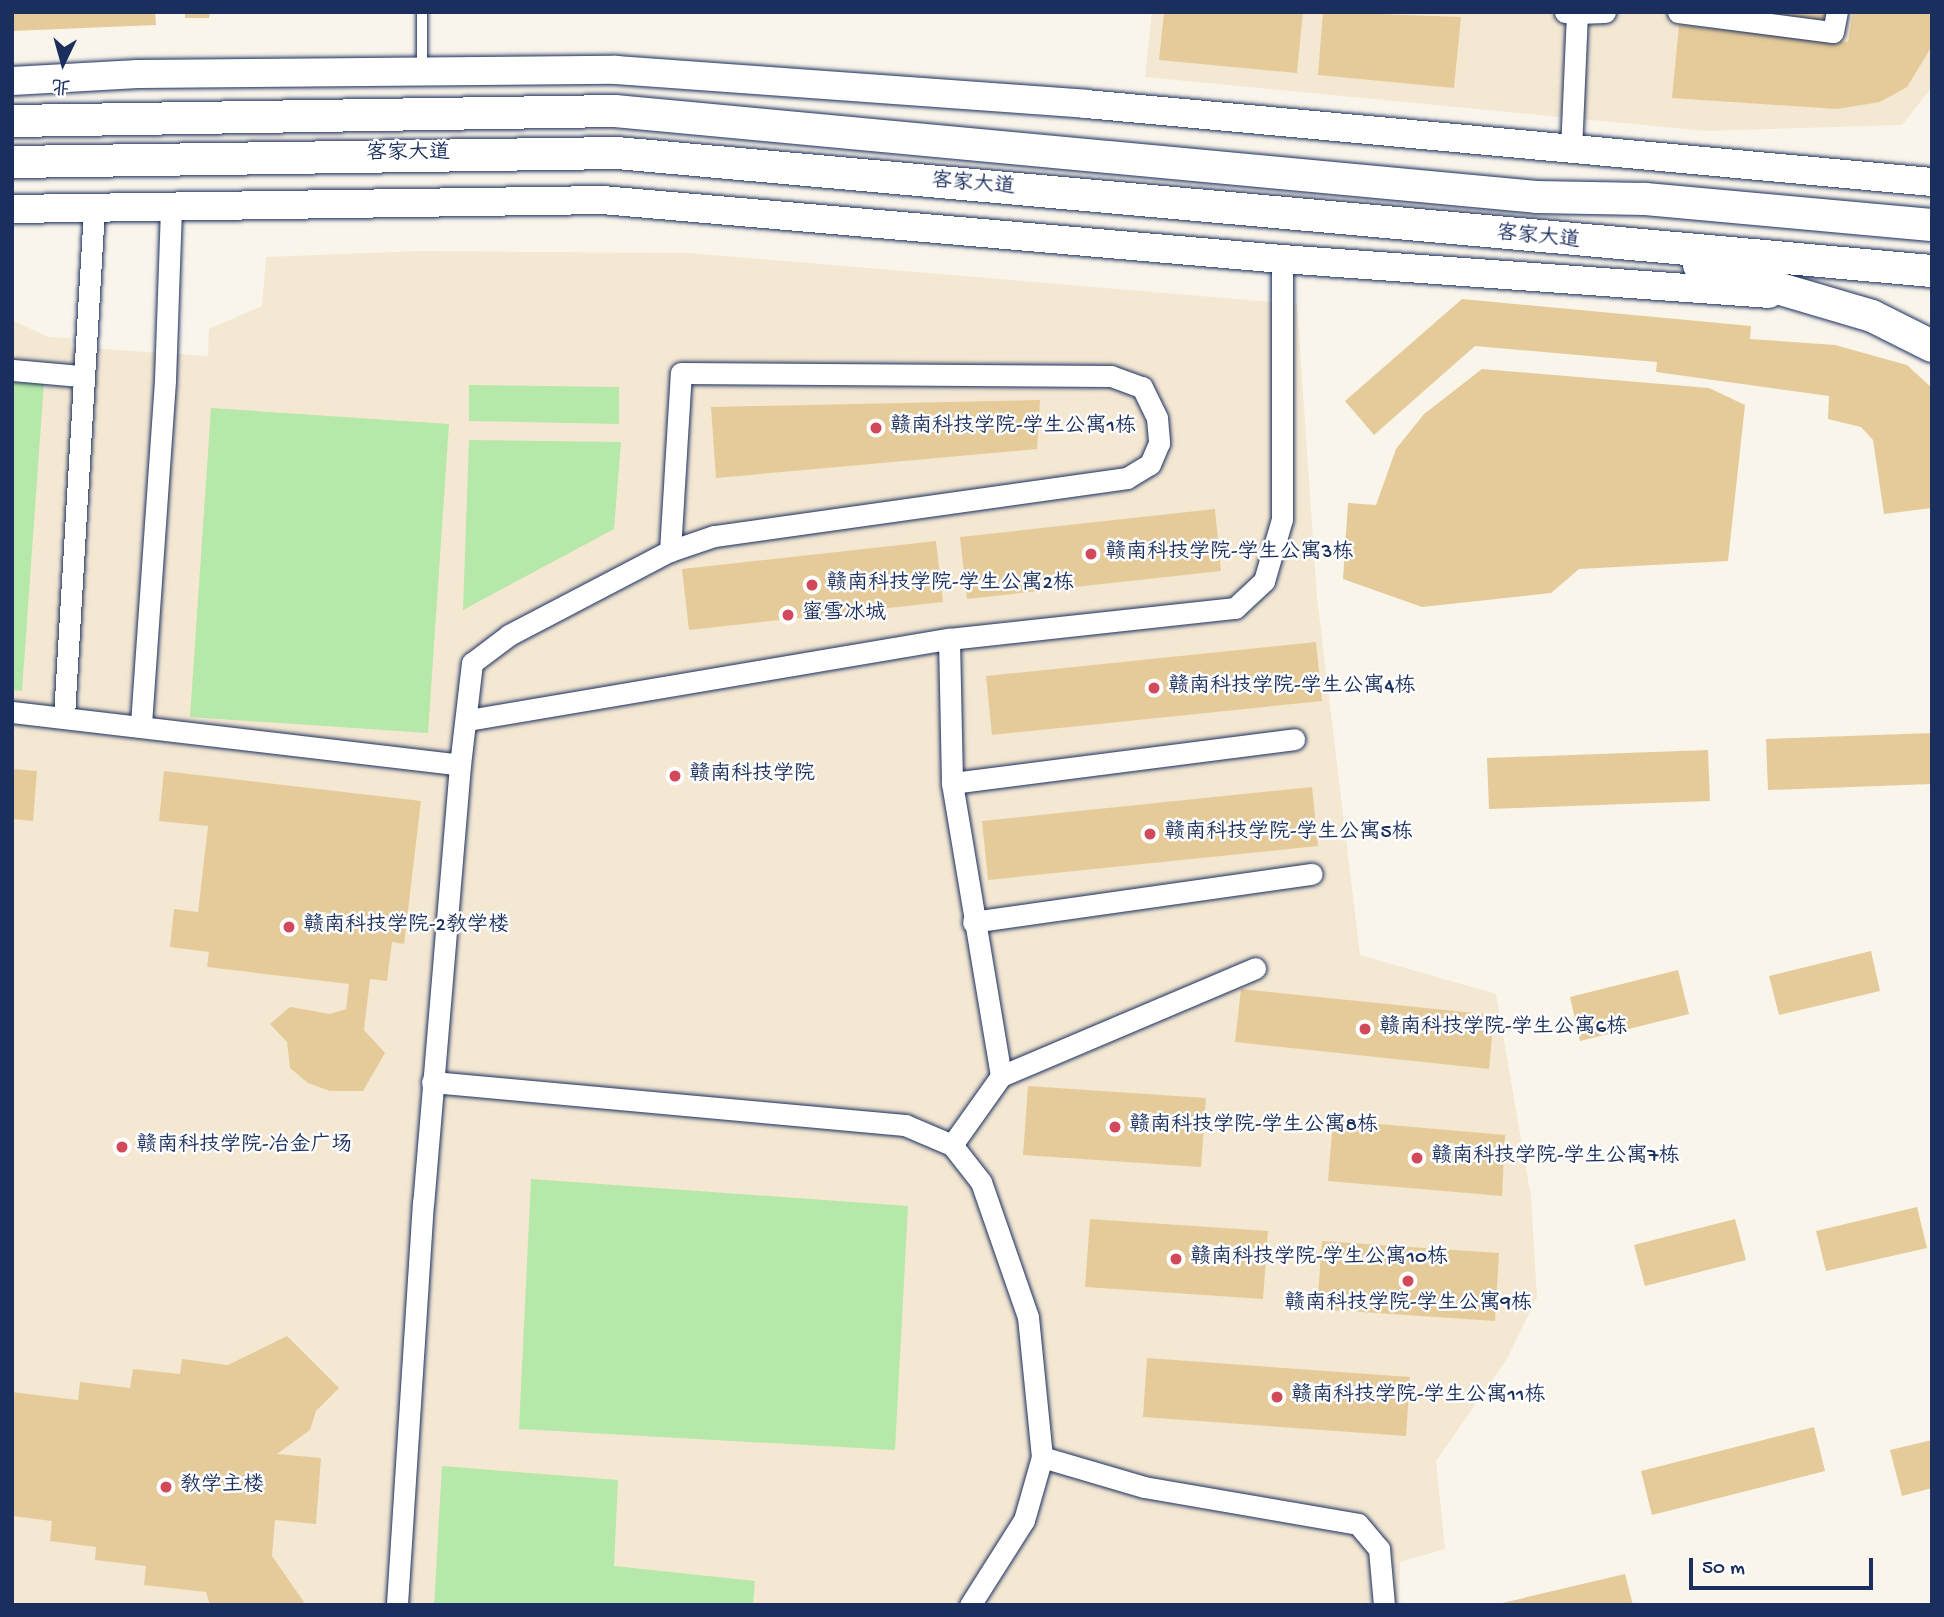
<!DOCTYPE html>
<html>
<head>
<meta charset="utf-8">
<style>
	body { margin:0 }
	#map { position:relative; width:1944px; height:1617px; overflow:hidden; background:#faf5eb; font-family:"Gochi Hand","LXGW WenKai TC",sans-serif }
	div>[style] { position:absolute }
	.built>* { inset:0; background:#f4e8d3 }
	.green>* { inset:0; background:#b6e8a9 }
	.building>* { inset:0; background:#e5cb9a }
	.roads { filter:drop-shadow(0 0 2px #1b2f5e) drop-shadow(0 0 2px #1b2f5e) }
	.lane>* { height:10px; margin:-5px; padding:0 5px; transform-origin:5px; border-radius:5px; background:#fff }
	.street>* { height:21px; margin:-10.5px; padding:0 10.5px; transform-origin:10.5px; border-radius:10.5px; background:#fff }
	.secondary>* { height:28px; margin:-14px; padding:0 14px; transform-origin:14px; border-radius:14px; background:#fff }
	.primary>* { height:32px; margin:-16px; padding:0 16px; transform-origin:16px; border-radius:16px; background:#fff }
	.dots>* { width:19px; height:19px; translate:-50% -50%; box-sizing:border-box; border:4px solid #fff; border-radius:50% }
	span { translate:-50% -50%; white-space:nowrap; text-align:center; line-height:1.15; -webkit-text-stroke:5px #fff; paint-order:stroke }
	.street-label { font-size:21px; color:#1b2f5e }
	.poi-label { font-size:21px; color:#1b2f5e }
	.left { translate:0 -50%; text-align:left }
	.frame { position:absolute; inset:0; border:14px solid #1b2f5e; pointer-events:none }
	.north { position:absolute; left:28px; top:28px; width:70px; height:70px; -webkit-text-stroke:5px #fff; paint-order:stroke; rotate:185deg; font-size:19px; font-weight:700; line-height:28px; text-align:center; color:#1b2f5e }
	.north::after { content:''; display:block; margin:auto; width:24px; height:32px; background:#1b2f5e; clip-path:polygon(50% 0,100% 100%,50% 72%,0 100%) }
	.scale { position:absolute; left:1689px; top:1558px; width:184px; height:32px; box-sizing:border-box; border:4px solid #1b2f5e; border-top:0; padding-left:9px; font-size:21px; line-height:24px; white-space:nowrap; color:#1b2f5e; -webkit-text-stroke:5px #fff; paint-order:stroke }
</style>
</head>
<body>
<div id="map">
	<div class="built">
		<div style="clip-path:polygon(1152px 12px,1932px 12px,1932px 87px,1902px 125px,1706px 131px,1145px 77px)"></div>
		<div style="clip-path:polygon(419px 251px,689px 253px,1297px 304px,1317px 597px,1360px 955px,1496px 994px,1531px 1197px,1537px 1297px,1507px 1359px,1436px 1461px,1445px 1549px,1400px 1562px,1399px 1605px,12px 1605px,12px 320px,48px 337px,70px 338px,71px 347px,208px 356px,209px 329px,262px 306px,266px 257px)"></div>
	</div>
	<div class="green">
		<div style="clip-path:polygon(12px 380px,44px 382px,22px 691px,12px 690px)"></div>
		<div style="clip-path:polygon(469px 385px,619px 387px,619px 424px,469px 421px)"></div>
		<div style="clip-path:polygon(211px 408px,449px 424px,428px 733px,190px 717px)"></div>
		<div style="clip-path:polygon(469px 440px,621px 442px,614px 529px,463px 610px)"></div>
		<div style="clip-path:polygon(531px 1179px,908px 1206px,895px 1450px,519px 1429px)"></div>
		<div style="clip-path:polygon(442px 1466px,618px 1480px,614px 1566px,755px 1581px,753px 1605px,434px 1605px)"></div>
	</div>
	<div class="building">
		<div style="clip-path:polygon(12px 12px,155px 12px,156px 25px,12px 31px)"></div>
		<div style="clip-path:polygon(185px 12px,210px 12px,209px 18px,185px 18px)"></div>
		<div style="clip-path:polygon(1164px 12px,1303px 12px,1297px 73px,1159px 60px)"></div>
		<div style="clip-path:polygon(1323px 12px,1461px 17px,1454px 88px,1318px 75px)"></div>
		<div style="clip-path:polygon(1752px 12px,1826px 12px,1823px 26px)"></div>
		<div style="clip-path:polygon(1853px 12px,1932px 12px,1932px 46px,1907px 87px,1880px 102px,1837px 109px,1672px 98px,1679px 25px,1848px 42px)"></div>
		<div style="clip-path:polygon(1462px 299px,1751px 326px,1750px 339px,1835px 345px,1907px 365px,1932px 388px,1932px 508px,1884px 514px,1873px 440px,1861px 427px,1828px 419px,1829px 396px,1656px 372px,1657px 362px,1475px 346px,1374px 435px,1345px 401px)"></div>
		<div style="clip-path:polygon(1482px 369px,1709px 388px,1745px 405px,1728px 561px,1579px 569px,1551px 593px,1422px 607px,1343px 579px,1348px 503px,1376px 505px,1396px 449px,1424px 414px)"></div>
		<div style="clip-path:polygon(1040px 400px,1037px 449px,716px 478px,711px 407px)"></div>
		<div style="clip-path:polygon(1215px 509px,1221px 571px,967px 599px,960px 537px)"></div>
		<div style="clip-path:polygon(936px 541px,943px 602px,689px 630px,682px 569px)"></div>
		<div style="clip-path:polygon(1316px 642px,1322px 701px,992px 735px,986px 676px)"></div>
		<div style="clip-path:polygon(1932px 733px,1932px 784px,1768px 790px,1766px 739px)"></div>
		<div style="clip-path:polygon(1708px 750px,1710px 801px,1489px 809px,1487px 758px)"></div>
		<div style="clip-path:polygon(12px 769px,37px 771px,33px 821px,12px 819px)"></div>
		<div style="clip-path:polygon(164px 771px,421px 801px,404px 944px,392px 942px,387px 981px,370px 979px,364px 1030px,385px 1053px,363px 1091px,330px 1091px,308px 1083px,290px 1068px,287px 1042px,270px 1024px,290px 1007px,330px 1014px,346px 1009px,349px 984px,207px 967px,209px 952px,170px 947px,174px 909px,198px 912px,208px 826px,159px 821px)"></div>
		<div style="clip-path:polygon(1312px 787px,1318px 846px,988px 880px,982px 821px)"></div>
		<div style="clip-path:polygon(1871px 951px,1880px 991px,1779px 1015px,1769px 976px)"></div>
		<div style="clip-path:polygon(1678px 970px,1689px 1014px,1580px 1041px,1570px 997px)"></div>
		<div style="clip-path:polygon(1241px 989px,1494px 1015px,1489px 1069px,1235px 1042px)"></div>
		<div style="clip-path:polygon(1028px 1086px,1206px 1098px,1201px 1167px,1023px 1155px)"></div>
		<div style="clip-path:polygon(1333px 1120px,1505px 1135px,1502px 1196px,1328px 1181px)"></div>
		<div style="clip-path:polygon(1917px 1207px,1927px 1248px,1826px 1271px,1816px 1231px)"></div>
		<div style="clip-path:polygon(1090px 1219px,1268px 1231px,1263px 1299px,1085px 1287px)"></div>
		<div style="clip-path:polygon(1735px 1219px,1746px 1260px,1645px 1286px,1634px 1245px)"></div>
		<div style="clip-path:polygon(1322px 1241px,1499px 1253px,1495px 1321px,1317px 1309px)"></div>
		<div style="clip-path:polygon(287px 1336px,339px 1388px,316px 1411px,310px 1430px,277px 1454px,321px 1458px,316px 1524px,275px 1520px,272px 1556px,304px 1602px,300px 1605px,210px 1605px,206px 1592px,144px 1585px,146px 1566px,95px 1560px,96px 1547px,50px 1541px,52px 1521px,12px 1516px,12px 1392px,78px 1400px,80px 1382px,130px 1388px,133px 1369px,180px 1374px,182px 1359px,228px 1365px)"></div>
		<div style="clip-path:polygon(1147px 1358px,1410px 1377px,1406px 1436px,1143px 1417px)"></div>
		<div style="clip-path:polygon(1814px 1427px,1825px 1471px,1652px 1515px,1641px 1471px)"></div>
		<div style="clip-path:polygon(1932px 1440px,1932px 1488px,1902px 1496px,1890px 1450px)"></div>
		<div style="clip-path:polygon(1625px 1574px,1633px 1605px,1498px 1605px,1498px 1604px)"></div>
	</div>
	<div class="roads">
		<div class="lane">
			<div style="left:422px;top:12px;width:57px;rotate:90deg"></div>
		</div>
		<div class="street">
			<div style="left:1565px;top:12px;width:12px;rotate:5deg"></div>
			<div style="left:1577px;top:13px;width:136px;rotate:92.5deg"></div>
			<div style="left:1678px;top:12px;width:156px;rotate:7.4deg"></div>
			<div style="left:1833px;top:32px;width:20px;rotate:-79deg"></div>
			<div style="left:1577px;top:13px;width:28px;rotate:-2deg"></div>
			<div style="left:12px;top:370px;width:69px;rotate:5deg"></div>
			<div style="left:949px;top:639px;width:144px;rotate:88.8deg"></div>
			<div style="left:952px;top:783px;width:297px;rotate:80.5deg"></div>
			<div style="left:1001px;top:1076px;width:85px;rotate:125.4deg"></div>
			<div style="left:12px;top:712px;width:451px;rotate:6.7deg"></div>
			<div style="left:460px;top:765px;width:439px;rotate:94.8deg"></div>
			<div style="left:423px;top:1202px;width:404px;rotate:93.7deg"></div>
			<div style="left:64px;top:716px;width:508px;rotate:-86.61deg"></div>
			<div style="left:468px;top:720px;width:488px;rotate:-9.6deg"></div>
			<div style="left:949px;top:639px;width:288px;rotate:-6.2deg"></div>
			<div style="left:1235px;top:608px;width:40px;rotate:-43deg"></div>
			<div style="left:1264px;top:581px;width:65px;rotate:-73.8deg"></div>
			<div style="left:1282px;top:519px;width:260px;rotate:-90deg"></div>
			<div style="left:141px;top:724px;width:345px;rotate:-86deg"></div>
			<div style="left:165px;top:380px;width:174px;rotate:-88deg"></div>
			<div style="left:460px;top:765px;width:103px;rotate:-83.3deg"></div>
			<div style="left:472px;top:663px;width:46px;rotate:-37.1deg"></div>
			<div style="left:509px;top:635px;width:182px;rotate:-27.6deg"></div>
			<div style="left:670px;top:551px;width:178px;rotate:-86.5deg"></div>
			<div style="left:681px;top:373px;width:430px;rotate:0.4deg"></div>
			<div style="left:1111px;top:376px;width:33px;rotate:20deg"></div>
			<div style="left:1142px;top:387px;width:34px;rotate:64deg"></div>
			<div style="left:1157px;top:418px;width:25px;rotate:85deg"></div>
			<div style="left:1159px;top:443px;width:23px;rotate:113deg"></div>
			<div style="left:1150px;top:464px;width:27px;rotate:149deg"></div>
			<div style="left:1127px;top:478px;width:417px;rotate:172deg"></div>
			<div style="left:714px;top:536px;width:46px;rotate:161.2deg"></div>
			<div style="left:952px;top:783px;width:345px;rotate:-7.3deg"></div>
			<div style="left:973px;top:922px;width:342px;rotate:-8.1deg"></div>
			<div style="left:1001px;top:1076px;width:276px;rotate:-23deg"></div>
			<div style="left:432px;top:1082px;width:475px;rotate:5.2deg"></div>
			<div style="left:905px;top:1125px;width:51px;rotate:23.1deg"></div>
			<div style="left:952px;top:1145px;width:47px;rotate:51.9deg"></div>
			<div style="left:981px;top:1182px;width:143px;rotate:70.8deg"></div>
			<div style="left:1028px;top:1317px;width:141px;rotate:84.3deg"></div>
			<div style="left:1042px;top:1457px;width:66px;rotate:105.9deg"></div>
			<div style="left:1024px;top:1520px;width:101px;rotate:122.4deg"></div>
			<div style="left:1042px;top:1457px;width:106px;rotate:16.4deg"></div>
			<div style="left:1144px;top:1487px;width:217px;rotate:9.8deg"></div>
			<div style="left:1358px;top:1524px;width:33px;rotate:50deg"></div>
			<div style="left:1379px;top:1549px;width:56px;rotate:84.9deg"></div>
		</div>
		<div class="secondary">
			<div style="left:12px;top:81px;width:126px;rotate:-3.2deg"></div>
			<div style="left:138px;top:74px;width:478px;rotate:-0.5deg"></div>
			<div style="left:616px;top:70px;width:471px;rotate:4.1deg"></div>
			<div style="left:1086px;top:104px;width:850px;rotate:5.27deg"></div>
			<div style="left:12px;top:209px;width:590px;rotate:-0.87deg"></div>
			<div style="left:602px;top:200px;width:683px;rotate:4.96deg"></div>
			<div style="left:1282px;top:259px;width:488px;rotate:4.1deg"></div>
		</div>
		<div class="primary">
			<div style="left:12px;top:121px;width:603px;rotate:-0.95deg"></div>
			<div style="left:615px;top:111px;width:925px;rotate:5.33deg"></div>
			<div style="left:1536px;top:197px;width:109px;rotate:1.1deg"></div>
			<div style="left:1645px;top:199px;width:288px;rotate:5.2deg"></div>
			<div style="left:12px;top:162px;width:605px;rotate:-0.85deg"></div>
			<div style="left:617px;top:153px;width:1320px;rotate:5.13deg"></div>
			<div style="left:1699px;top:265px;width:180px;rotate:16.4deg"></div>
			<div style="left:1872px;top:316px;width:67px;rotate:26.6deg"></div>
		</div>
	</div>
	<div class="dots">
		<div style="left:876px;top:428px;background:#d1495b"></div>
		<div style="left:1091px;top:554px;background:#d1495b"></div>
		<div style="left:812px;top:585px;background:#d1495b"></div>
		<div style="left:788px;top:615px;background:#d1495b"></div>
		<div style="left:1154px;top:688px;background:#d1495b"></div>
		<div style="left:675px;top:776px;background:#d1495b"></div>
		<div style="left:1150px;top:834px;background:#d1495b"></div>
		<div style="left:289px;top:927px;background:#d1495b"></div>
		<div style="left:1365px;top:1029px;background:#d1495b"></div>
		<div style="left:1115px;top:1127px;background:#d1495b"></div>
		<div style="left:122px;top:1147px;background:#d1495b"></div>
		<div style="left:1417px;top:1158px;background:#d1495b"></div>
		<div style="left:1176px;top:1259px;background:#d1495b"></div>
		<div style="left:1408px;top:1281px;background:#d1495b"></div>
		<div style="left:1277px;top:1397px;background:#d1495b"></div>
		<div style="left:166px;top:1487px;background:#d1495b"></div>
	</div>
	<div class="street-label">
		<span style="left:408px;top:155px">客家大道</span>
		<span style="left:973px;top:186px;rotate:5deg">客家大道</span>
		<span style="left:1538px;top:239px;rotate:6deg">客家大道</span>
	</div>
	<div class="poi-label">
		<span class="left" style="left:890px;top:428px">赣南科技学院-学生公寓1栋</span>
		<span class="left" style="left:1105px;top:554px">赣南科技学院-学生公寓3栋</span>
		<span class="left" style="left:826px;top:585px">赣南科技学院-学生公寓2栋</span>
		<span class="left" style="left:802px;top:615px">蜜雪冰城</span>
		<span class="left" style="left:1168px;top:688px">赣南科技学院-学生公寓4栋</span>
		<span class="left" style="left:689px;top:776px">赣南科技学院</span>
		<span class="left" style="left:1164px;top:834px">赣南科技学院-学生公寓5栋</span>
		<span class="left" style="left:303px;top:927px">赣南科技学院-2教学楼</span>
		<span class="left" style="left:1379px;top:1029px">赣南科技学院-学生公寓6栋</span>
		<span class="left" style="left:1129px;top:1127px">赣南科技学院-学生公寓8栋</span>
		<span class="left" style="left:136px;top:1147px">赣南科技学院-冶金广场</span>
		<span class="left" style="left:1431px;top:1158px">赣南科技学院-学生公寓7栋</span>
		<span class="left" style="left:1190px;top:1259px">赣南科技学院-学生公寓10栋</span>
		<span style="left:1408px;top:1305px">赣南科技学院-学生公寓9栋</span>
		<span class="left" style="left:1291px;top:1397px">赣南科技学院-学生公寓11栋</span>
		<span class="left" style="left:180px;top:1487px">教学主楼</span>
	</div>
	<div class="frame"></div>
	<div class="north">北</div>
	<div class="scale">50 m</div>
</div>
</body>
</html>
